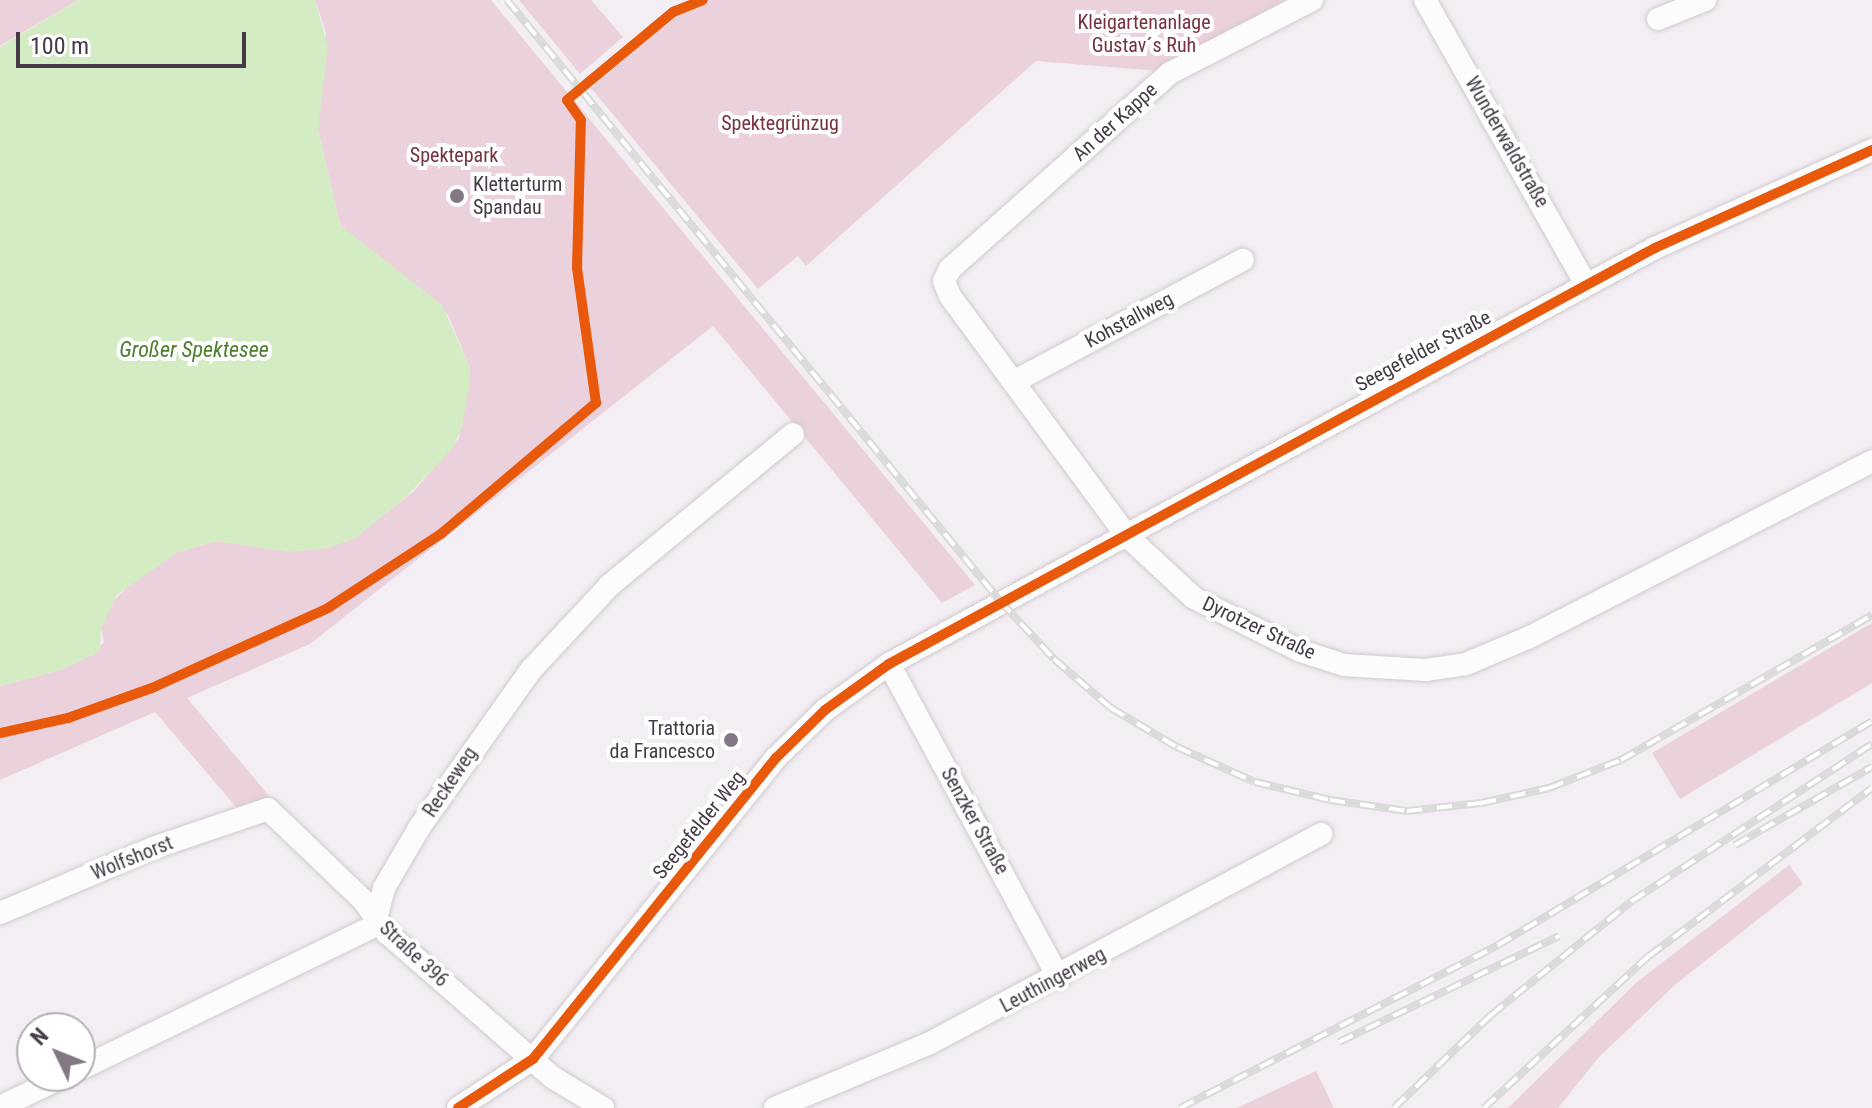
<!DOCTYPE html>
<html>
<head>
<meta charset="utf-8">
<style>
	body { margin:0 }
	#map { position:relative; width:1872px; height:1108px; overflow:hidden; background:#f3eef3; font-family:"Roboto Condensed",sans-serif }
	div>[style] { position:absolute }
	.green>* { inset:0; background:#ebd1dc }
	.water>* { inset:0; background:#d4ecc3 }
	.roads { filter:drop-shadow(0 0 2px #d0cbd0) drop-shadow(0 0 2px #d0cbd0) }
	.minor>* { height:22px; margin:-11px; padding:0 11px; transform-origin:11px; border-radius:11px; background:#fdfcfd }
	.rail>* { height:8px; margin-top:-4px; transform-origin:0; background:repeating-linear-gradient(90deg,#fff 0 15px,#dadada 0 30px); box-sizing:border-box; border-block:2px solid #dadada }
	.cycleway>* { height:10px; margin:-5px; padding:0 5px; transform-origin:5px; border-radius:5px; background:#e8590c }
	.dots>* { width:22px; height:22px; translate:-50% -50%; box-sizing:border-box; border:4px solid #fff; border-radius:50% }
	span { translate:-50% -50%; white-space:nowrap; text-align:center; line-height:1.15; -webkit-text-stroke:8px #fff; paint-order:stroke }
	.park-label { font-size:20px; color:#77313f }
	.street-label { font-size:20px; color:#463a49 }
	.poi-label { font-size:20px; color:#463a49 }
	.left { translate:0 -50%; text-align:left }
	.right { translate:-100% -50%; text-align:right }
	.water-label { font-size:22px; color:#4e7e2e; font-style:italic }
	.north { position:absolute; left:16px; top:1012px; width:80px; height:80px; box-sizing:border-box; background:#fff; border:2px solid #b5b0b6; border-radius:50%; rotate:313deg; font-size:22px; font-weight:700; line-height:32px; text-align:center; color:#463a49 }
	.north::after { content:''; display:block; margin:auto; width:28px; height:36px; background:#837984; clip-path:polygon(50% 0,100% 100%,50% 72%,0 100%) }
	.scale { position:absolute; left:16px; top:32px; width:230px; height:36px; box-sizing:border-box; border:4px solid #463a49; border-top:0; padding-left:10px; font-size:24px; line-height:28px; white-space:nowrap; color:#463a49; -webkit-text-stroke:6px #fff; paint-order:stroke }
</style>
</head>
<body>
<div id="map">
	<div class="green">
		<div style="clip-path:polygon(0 0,78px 0,0 46px)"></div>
		<div style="clip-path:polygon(315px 0,491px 0,975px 585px,942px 603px,713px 326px,310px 644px,187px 698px,270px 797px,236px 807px,155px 712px,0 780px,0 686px,60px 670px,92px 655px,104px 642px,101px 628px,112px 603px,131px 583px,178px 552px,216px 541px,298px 551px,353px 539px,413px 492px,459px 438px,470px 368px,448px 315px,340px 225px,318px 129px,326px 33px)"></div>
		<div style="clip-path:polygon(519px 0,591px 0,623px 37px,580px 74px)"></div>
		<div style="clip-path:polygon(693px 0,1285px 0,1159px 71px,1036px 61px,806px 266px,798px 256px,758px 289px,591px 88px)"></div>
		<div style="clip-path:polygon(1872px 623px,1872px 683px,1680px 799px,1652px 753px)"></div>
		<div style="clip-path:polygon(1789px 865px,1803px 884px,1676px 984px,1599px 1057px,1558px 1108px,1508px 1108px,1637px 982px)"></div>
		<div style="clip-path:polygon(1316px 1071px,1334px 1108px,1237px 1108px)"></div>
	</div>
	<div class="water">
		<div style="clip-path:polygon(78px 0,315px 0,328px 47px,318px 129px,340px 225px,442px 305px,470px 368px,469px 387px,462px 427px,452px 449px,405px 498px,353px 539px,329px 548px,288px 552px,216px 541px,178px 552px,117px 595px,101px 628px,100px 651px,60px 670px,0 686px,0 47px)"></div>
	</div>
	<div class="roads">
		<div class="minor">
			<div style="left:1312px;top:0;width:160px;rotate:152.8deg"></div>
			<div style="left:1170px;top:73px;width:295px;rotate:138.3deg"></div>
			<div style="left:950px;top:269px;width:13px;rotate:117deg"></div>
			<div style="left:944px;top:281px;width:16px;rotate:68deg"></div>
			<div style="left:950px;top:296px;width:298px;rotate:53.6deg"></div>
			<div style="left:1127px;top:536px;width:91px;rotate:42.8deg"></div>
			<div style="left:1194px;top:598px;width:119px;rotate:26.4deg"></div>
			<div style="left:1301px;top:651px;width:45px;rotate:18deg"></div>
			<div style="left:1344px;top:665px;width:82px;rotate:3.5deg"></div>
			<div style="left:1426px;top:670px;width:40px;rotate:-8.5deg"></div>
			<div style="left:1466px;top:664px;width:69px;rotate:-22.9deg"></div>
			<div style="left:1530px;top:637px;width:385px;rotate:-27.2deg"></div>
			<div style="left:1425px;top:0;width:327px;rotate:60.5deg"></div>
			<div style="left:1658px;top:19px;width:51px;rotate:-22deg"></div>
			<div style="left:1015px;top:381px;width:258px;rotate:-28deg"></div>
			<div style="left:889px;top:664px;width:357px;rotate:61.6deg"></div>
			<div style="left:0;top:913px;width:166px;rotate:-23deg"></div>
			<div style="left:153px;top:848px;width:121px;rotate:-18.7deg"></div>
			<div style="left:268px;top:809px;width:132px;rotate:43.8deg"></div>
			<div style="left:363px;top:900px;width:41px;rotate:54deg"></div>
			<div style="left:387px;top:933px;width:219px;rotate:41.1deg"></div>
			<div style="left:552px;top:1077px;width:60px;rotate:31.3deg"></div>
			<div style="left:80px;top:1069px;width:327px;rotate:-25.9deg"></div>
			<div style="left:374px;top:926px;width:39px;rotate:-75deg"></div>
			<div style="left:384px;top:888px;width:69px;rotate:-59.7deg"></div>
			<div style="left:419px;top:828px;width:194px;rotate:-54.7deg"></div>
			<div style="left:531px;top:670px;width:116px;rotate:-47.1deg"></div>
			<div style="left:610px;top:585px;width:237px;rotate:-39.5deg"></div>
			<div style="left:0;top:1107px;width:72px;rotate:-25.5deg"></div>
			<div style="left:458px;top:1108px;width:90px;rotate:-33.2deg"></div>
			<div style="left:533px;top:1059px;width:387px;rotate:-51.1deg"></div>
			<div style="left:776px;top:758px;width:69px;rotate:-44.4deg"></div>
			<div style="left:825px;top:710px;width:79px;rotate:-35.7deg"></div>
			<div style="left:889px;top:664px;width:872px;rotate:-28.51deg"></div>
			<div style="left:1655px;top:248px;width:238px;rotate:-24.3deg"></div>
			<div style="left:775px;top:1108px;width:166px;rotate:-22.7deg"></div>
			<div style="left:928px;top:1044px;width:446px;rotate:-28.1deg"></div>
		</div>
	</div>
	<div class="rail">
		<div style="left:507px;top:0;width:777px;rotate:50.64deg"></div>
		<div style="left:1000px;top:601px;width:79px;rotate:47deg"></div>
		<div style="left:1054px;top:659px;width:75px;rotate:40.7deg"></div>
		<div style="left:1111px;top:708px;width:77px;rotate:30.6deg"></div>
		<div style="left:1177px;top:747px;width:85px;rotate:24.2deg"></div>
		<div style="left:1255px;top:782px;width:77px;rotate:13.5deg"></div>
		<div style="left:1330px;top:800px;width:78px;rotate:8.1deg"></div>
		<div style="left:1407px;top:811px;width:74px;rotate:-6.2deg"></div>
		<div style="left:1481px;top:803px;width:70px;rotate:-12.4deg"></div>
		<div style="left:1549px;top:788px;width:77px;rotate:-21.3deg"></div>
		<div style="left:1621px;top:760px;width:290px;rotate:-30deg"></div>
		<div style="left:1735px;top:845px;width:158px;rotate:-29.7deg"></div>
		<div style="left:1339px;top:1042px;width:244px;rotate:-25.7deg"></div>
		<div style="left:1180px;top:1108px;width:357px;rotate:-27.1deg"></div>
		<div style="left:1498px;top:945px;width:436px;rotate:-30.9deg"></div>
		<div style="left:1394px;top:1108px;width:134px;rotate:-43.8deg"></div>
		<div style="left:1491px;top:1015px;width:181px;rotate:-39deg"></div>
		<div style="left:1632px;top:901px;width:287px;rotate:-33.2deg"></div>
		<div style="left:1484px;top:1108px;width:224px;rotate:-42.7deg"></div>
		<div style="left:1649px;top:956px;width:279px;rotate:-37deg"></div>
	</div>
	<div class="cycleway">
		<div style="left:0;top:733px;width:70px;rotate:-12.4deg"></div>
		<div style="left:68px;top:718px;width:89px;rotate:-19.7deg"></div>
		<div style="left:152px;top:688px;width:193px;rotate:-24.4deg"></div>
		<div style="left:328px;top:608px;width:136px;rotate:-33.3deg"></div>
		<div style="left:442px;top:533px;width:202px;rotate:-40.2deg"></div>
		<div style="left:596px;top:403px;width:136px;rotate:-98deg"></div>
		<div style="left:577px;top:268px;width:148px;rotate:-88.5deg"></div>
		<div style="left:581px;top:120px;width:24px;rotate:-125deg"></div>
		<div style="left:567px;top:100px;width:138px;rotate:-39.7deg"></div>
		<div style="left:673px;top:12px;width:32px;rotate:-22deg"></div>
		<div style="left:458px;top:1108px;width:90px;rotate:-33.2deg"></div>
		<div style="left:533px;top:1059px;width:387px;rotate:-51.1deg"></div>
		<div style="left:776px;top:758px;width:69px;rotate:-44.4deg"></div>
		<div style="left:825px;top:710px;width:79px;rotate:-35.7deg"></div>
		<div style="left:889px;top:664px;width:872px;rotate:-28.51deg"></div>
		<div style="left:1655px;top:248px;width:238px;rotate:-24.3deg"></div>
	</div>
	<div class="dots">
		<div style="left:457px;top:196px;background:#837984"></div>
		<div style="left:731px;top:740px;background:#837984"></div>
	</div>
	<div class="park-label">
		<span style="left:1144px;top:34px">Kleigartenanlage<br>Gustav´s Ruh</span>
		<span style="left:780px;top:123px">Spektegrünzug</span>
		<span style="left:454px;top:155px">Spektepark</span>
	</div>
	<div class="street-label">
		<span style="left:1115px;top:122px;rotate:-42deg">An der Kappe</span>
		<span style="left:1507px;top:142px;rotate:60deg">Wunderwaldstraße</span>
		<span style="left:1129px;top:320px;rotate:-28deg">Kohstallweg</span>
		<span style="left:1423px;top:351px;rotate:-28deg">Seegefelder Straße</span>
		<span style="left:1259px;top:628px;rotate:25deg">Dyrotzer Straße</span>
		<span style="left:450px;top:782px;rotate:-56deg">Reckeweg</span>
		<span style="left:975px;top:821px;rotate:61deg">Senzker Straße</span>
		<span style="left:699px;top:825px;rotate:-51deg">Seegefelder Weg</span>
		<span style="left:132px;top:858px;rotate:-22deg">Wolfshorst</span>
		<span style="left:414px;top:954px;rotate:43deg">Straße 396</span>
		<span style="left:1053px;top:980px;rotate:-28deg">Leuthingerweg</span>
	</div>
	<div class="poi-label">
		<span class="left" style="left:473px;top:196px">Kletterturm<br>Spandau</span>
		<span class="right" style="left:715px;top:740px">Trattoria<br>da Francesco</span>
	</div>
	<div class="water-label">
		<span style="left:194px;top:350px">Großer Spektesee</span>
	</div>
	<div class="north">N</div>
	<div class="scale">100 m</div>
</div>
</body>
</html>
